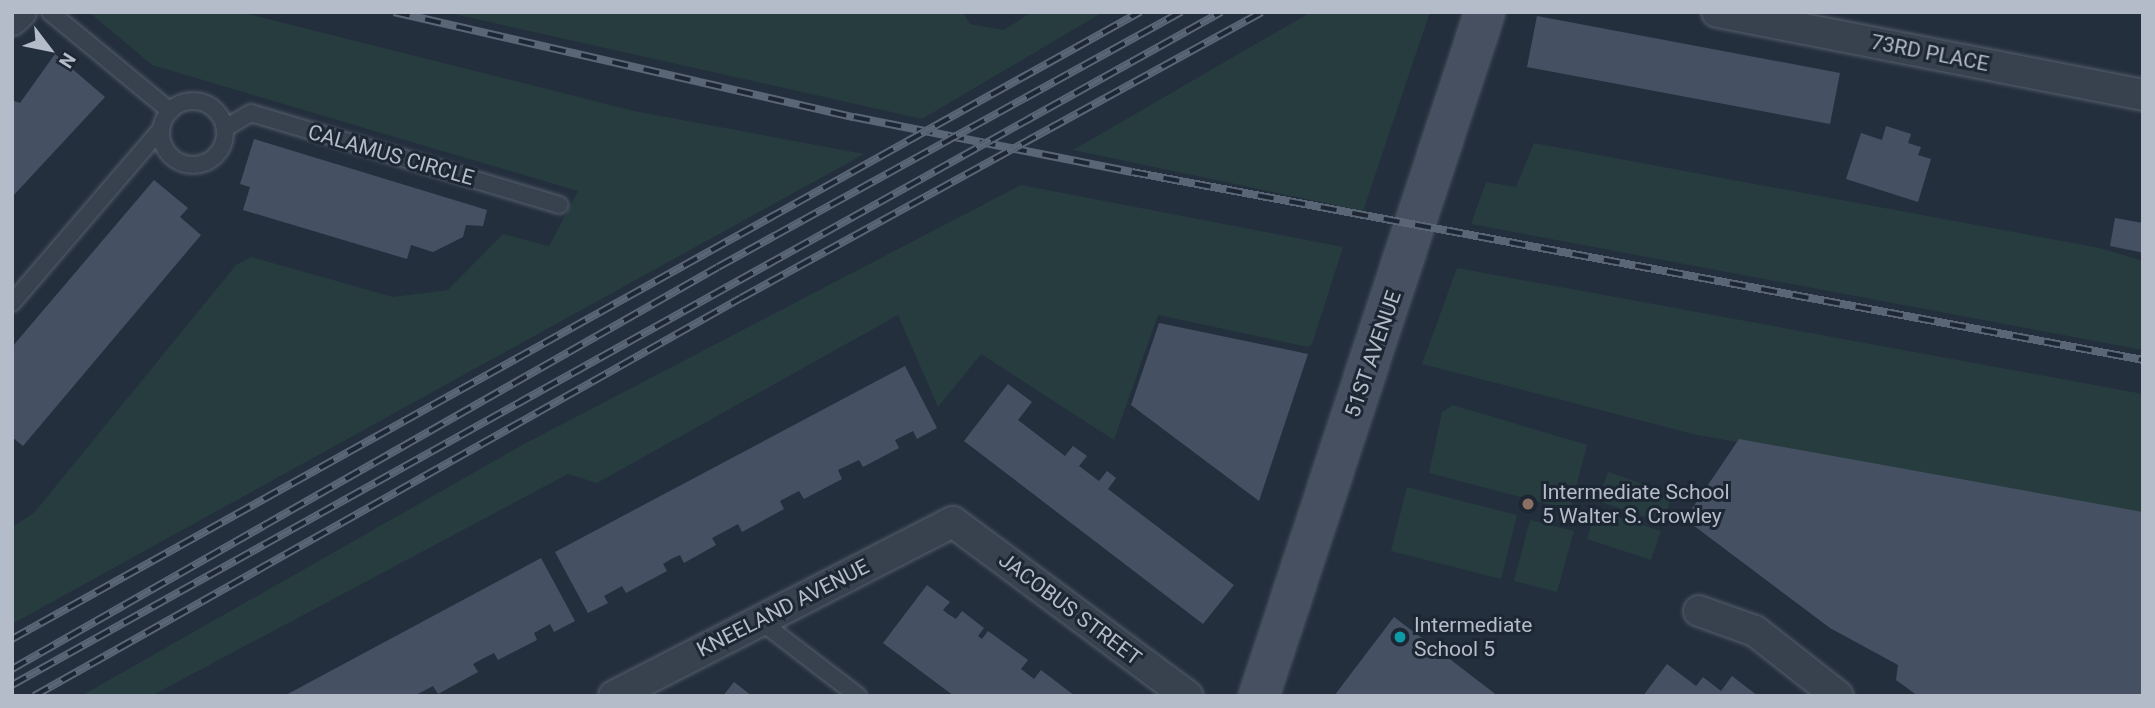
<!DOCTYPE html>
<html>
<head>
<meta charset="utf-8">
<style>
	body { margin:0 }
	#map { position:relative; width:2155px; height:708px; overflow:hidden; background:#242f3e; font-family:Roboto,sans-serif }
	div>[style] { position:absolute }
	.green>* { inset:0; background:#263c3f }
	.building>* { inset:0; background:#455162 }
	.roads { filter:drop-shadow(0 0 2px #565f6c) drop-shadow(0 0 2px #565f6c) }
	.lane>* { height:16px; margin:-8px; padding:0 8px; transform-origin:8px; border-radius:8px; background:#38414e }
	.lane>.ring { margin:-8px; padding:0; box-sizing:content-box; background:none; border:16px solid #38414e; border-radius:50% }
	.street>* { height:30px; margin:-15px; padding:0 15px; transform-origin:15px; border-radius:15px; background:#38414e }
	.secondary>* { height:38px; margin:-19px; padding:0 19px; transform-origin:19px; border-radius:19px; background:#465061 }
	.rail>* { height:8px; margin-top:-4px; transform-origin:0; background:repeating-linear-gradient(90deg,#1d2633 0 16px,#5a6575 0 32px); box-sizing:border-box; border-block:2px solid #5a6575 }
	.dots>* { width:19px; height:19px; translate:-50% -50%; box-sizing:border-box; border:4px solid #1d2633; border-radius:50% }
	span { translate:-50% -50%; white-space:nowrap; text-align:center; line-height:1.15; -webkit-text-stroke:6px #1d2633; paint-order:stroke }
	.street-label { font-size:21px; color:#b4bcc9 }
	.poi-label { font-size:21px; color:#b4bcc9 }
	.left { translate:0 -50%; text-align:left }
	.frame { position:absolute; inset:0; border:14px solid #b4bcc9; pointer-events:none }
	.north { position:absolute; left:14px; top:14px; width:70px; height:70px; -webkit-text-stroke:5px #1d2633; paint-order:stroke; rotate:122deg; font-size:19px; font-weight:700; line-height:28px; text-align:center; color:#b4bcc9 }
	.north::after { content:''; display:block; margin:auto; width:24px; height:32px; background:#b4bcc9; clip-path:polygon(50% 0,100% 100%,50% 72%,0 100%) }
</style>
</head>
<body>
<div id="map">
	<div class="green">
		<div style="clip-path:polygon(89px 12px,240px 12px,634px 111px,864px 154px,12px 624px,12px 527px,34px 513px,236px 265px,251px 257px,393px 297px,448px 290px,503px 234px,549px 246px,578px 191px,152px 65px)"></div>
		<div style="clip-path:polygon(445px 12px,963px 12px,970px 24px,1004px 30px,1032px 12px,1103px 12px,922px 119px)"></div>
		<div style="clip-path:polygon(1311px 12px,1430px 12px,1363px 211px,1073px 150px)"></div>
		<div style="clip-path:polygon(1534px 143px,2100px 248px,2143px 261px,2143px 350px,1471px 224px,1486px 182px,1516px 187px)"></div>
		<div style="clip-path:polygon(1021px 185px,1343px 247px,1312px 344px,1308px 347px,1158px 315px,1114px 440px,981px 354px,938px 407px,898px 315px,597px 483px,568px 474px,151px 696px,81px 696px,526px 443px)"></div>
		<div style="clip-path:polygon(1457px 268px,2143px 394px,2143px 512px,1697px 435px,1422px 364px)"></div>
		<div style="clip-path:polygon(1453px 405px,1587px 445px,1570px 510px,1429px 473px,1442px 412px)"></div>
		<div style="clip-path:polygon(1608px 472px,1672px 494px,1663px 523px,1598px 501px)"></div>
		<div style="clip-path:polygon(1407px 487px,1517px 515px,1501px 579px,1391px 551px)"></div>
		<div style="clip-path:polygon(1596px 510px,1661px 531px,1651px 560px,1587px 539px)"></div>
		<div style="clip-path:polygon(1530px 520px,1574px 531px,1557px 592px,1514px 581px)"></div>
	</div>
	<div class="building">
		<div style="clip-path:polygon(1537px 16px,1840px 73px,1830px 124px,1527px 67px)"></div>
		<div style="clip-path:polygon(55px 54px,105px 97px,12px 197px,12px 100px,20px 103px)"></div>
		<div style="clip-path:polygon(1886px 126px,1911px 134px,1908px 143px,1921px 147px,1918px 155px,1931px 159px,1918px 202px,1846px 179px,1861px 133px,1882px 140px)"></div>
		<div style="clip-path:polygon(254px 139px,487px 210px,483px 226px,466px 225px,463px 237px,433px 252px,411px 245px,407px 259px,243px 210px,250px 187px,240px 184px)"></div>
		<div style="clip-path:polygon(154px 180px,188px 208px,180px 217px,201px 235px,23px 446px,12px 437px,12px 347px)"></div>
		<div style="clip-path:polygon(2115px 218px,2143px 223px,2143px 257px,2140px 252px,2110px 246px)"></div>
		<div style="clip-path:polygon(1159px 323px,1308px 354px,1259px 501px,1131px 405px)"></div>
		<div style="clip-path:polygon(905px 366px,937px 428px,917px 439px,913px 431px,895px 440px,899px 448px,863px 467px,859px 460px,838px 470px,842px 479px,804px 499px,799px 491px,780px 501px,784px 509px,742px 532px,738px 524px,729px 529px,712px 538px,716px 545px,684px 563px,680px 555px,671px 559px,663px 564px,667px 571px,626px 593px,622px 586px,604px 596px,608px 603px,588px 613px,555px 552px)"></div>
		<div style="clip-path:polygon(1008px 384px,1032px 402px,1018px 420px,1065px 456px,1073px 446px,1087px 456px,1079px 466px,1099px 481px,1107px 471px,1116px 478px,1108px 489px,1234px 585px,1203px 624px,964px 441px)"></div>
		<div style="clip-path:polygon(1739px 439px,2143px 512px,2143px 696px,1918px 696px,1896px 680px,1898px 665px,1830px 628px,1685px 519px)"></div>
		<div style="clip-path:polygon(541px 558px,575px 621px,554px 632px,550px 624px,534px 633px,537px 640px,498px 660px,494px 653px,482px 659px,473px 664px,478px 672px,438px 694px,433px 686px,414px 696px,284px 696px)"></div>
		<div style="clip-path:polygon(927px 585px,950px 602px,943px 610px,948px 614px,956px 619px,962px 611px,984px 628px,978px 636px,982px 639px,988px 631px,1028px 660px,1021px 669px,1034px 679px,1041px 670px,1075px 696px,954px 696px,883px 643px)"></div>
		<div style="clip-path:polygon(1394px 617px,1447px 657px,1498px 696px,1334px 696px)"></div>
		<div style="clip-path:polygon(1667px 664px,1696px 686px,1703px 677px,1721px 691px,1732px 676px,1758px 696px,1643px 696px)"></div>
		<div style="clip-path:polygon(734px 682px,752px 696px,723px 696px)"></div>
	</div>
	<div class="roads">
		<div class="lane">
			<div style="left:50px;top:12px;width:156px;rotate:39.5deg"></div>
			<div class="ring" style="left:161px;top:101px;width:48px;height:48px"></div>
			<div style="left:225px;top:128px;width:30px;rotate:-30deg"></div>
			<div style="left:251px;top:113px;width:322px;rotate:16.6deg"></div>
			<div style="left:12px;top:303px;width:229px;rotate:-49.4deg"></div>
			<div style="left:759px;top:620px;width:125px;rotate:37.5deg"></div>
		</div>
		<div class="street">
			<div style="left:1717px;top:12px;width:434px;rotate:11deg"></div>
			<div style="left:12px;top:20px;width:12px;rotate:-42deg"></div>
			<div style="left:1699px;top:611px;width:59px;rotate:19.7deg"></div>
			<div style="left:1755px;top:631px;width:105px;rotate:38.1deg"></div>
			<div style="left:614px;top:696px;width:381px;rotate:-27.2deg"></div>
			<div style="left:953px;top:522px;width:292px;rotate:36.6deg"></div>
		</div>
		<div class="secondary">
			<div style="left:1259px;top:696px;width:720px;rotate:-71.72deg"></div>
		</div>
	</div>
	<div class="rail">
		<div style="left:394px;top:12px;width:472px;rotate:12.9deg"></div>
		<div style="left:854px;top:117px;width:283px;rotate:11.2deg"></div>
		<div style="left:1132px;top:172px;width:1028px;rotate:10.53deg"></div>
		<div style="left:12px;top:639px;width:1291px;rotate:-29.07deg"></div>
		<div style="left:12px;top:669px;width:812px;rotate:-29.66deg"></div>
		<div style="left:718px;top:267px;width:529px;rotate:-28.84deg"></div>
		<div style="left:12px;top:685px;width:1384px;rotate:-29.1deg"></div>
		<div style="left:34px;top:696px;width:811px;rotate:-29.38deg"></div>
		<div style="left:741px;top:298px;width:594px;rotate:-28.76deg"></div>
	</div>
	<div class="dots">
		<div style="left:1528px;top:504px;background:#8d6e63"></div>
		<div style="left:1400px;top:637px;background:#0f9aa8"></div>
	</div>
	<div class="street-label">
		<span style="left:1930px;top:53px;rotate:11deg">73RD PLACE</span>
		<span style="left:391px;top:155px;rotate:16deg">CALAMUS CIRCLE</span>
		<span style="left:1373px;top:354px;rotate:-71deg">51ST AVENUE</span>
		<span style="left:783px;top:608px;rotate:-27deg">KNEELAND AVENUE</span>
		<span style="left:1070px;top:609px;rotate:37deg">JACOBUS STREET</span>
	</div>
	<div class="poi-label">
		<span class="left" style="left:1542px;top:504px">Intermediate School<br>5 Walter S. Crowley</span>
		<span class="left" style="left:1414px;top:637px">Intermediate<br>School 5</span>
	</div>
	<div class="frame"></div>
	<div class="north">N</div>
</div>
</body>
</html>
